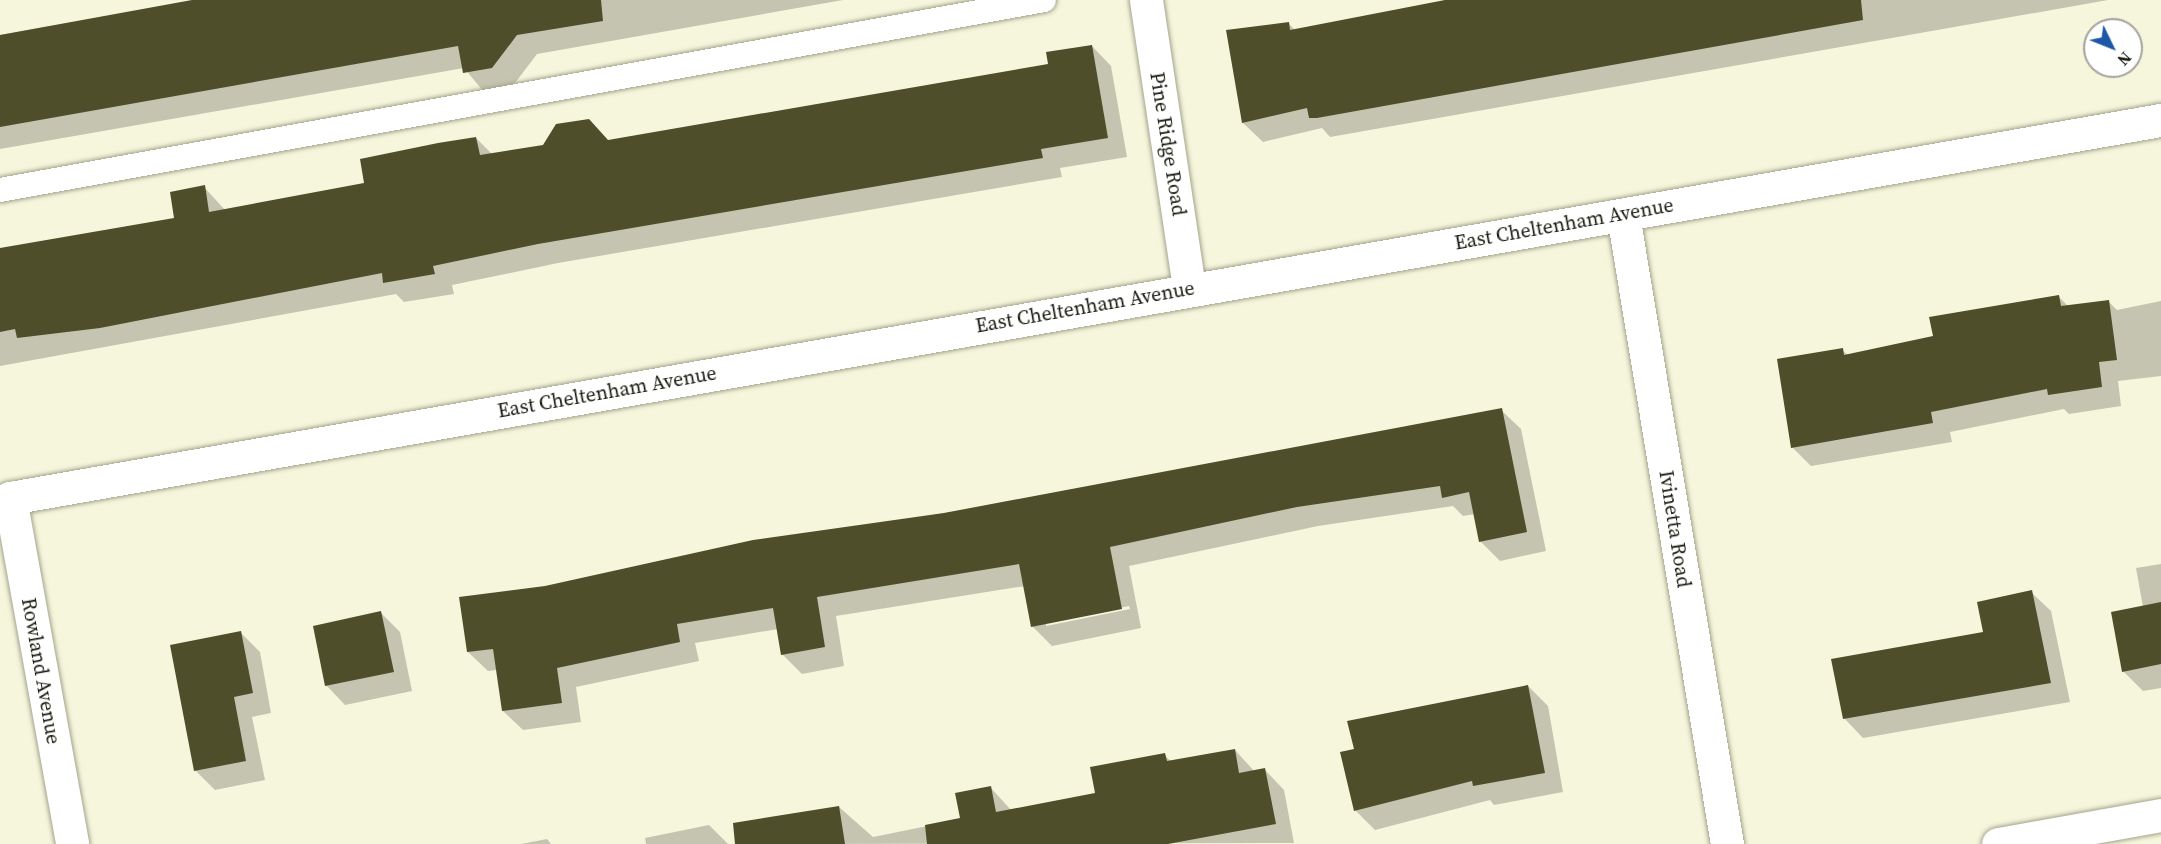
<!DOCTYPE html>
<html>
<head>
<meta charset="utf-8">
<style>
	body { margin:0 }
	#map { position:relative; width:2161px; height:844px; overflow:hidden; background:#f6f6dd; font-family:"Source Serif 4",serif }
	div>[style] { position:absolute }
	.shadow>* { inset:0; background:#0003 }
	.building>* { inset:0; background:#4e4e2b }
	.roads { filter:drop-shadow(0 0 2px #a4a48d) drop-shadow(0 0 2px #a4a48d) }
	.service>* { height:24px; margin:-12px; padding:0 12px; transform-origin:12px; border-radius:12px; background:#fff }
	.minor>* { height:33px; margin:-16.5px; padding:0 16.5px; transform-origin:16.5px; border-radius:16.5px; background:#fff }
	.trunk>* { height:33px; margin:-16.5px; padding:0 16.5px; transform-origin:16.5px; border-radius:16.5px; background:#fff }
	span { translate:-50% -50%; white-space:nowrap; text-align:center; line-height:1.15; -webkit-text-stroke:6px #fff; paint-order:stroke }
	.street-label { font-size:20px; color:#18180f }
	.north { position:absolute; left:2083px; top:18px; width:60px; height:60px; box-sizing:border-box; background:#fff; border:2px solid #a3a39f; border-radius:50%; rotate:133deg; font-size:16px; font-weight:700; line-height:24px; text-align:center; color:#18180f }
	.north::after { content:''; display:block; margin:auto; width:21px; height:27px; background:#1c57a8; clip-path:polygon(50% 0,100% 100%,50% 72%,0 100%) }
</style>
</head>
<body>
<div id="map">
	<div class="shadow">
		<div style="clip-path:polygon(200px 0,843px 0,537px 54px,512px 87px,484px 92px,464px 68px,0 149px,0 35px)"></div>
		<div style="clip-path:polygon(1447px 0,2108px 0,1330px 137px,1322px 128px,1263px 142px,1243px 123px,1289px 24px,1296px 31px)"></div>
		<div style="clip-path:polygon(1092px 46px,1111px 66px,1127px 157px,1060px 168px,1062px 177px,558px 263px,452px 285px,454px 294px,404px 302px,396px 294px,0 366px,0 249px,176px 219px,204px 187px,225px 210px,366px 184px,476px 138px,492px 154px,609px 142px,1050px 65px)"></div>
		<div style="clip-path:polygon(2059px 297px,2069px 307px,2108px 301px,2117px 310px,2161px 301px,2161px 376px,2118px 381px,2121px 406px,2069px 414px,2064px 409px,1950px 432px,1952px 442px,1811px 466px,1792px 447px,1842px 350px,1848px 355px,1935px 337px,1931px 318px)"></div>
		<div style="clip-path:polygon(evenodd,1501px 410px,1521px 429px,1546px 551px,1500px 561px,1481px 542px,1475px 514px,1463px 516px,1453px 506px,1318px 526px,1129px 566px,1141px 628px,1052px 646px,1033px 627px,1025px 586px,836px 616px,844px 666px,802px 674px,782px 654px,778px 629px,695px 643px,699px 661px,576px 687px,581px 722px,523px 730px,503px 711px,497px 670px,488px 671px,468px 652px,545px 587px,1501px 410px,1129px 606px,1130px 609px,1046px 626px,1046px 623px,1129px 606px)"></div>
		<div style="clip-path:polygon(2161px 564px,2161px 688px,2143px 691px,2123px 671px,2143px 607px,2136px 568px)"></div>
		<div style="clip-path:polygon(2031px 592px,2051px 611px,2070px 702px,1863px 738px,1844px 718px,1985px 633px)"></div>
		<div style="clip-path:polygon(381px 613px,400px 632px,412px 691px,345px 705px,326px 685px)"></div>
		<div style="clip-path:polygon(240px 632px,260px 652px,271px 713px,252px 717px,265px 780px,215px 790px,195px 770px)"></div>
		<div style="clip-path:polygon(1528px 686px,1548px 706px,1563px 792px,1494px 805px,1490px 800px,1375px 830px,1355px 810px,1355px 750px)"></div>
		<div style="clip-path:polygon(1235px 750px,1255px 772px,1265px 770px,1284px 790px,1294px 843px,790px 844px,839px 807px,873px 837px,962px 819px,991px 788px,1011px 810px,1097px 794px,1164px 755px,1172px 762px)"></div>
		<div style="clip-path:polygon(709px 825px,728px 844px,646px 844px,645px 838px)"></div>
		<div style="clip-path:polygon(547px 839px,551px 844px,521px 844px)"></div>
	</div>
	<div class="building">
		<div style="clip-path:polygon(192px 0,601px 0,603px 21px,517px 35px,492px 68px,463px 73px,458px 46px,0 127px,0 35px)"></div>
		<div style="clip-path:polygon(1445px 0,1861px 0,1863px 20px,1317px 118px,1309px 118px,1307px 108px,1242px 123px,1226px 30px,1289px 22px,1290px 30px)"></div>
		<div style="clip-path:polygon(1092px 45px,1108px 138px,1041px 149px,1043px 158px,538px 244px,433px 266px,435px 274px,383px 283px,382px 273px,100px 328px,17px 338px,15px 329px,0 332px,0 248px,174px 218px,170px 192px,205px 185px,209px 212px,364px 183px,360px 159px,438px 143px,476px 137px,480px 155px,543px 145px,556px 124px,589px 119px,608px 140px,1048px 64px,1046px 52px)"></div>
		<div style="clip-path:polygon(2059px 295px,2061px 306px,2109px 300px,2117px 360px,2099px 362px,2102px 387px,2048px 395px,2047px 389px,1931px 412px,1933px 423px,1791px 448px,1777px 359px,1843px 348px,1844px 355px,1933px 336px,1929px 317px)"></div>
		<div style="clip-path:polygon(1502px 408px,1527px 532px,1479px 542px,1469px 492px,1442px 498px,1440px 486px,1297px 507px,1110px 547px,1122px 609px,1031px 627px,1019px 564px,817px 597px,825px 647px,781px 655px,773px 608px,677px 624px,680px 642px,557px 668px,562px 703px,502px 711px,493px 649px,467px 652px,459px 597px,545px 586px,753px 540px,944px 513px)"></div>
		<div style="clip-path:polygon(2032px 590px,2051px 683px,1843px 719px,1831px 659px,1983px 632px,1977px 602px)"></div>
		<div style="clip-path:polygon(2161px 602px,2161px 664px,2122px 672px,2111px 612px)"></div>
		<div style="clip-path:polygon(381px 611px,394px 672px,325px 686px,313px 626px)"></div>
		<div style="clip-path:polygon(241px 631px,253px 693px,234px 697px,246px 761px,194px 771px,170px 645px)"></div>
		<div style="clip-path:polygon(1528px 685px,1545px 773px,1473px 786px,1472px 781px,1354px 811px,1340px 752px,1354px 749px,1347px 721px)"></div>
		<div style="clip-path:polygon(1235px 749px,1239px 773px,1265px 768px,1276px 824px,1168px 844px,927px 844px,925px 825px,960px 818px,955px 793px,991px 786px,996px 812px,1095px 793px,1090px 767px,1165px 753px,1167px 761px)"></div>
		<div style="clip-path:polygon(839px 806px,845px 844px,735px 844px,733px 823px)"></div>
	</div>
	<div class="roads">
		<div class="service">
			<div style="left:0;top:190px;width:1061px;rotate:-10.31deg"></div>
		</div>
		<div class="minor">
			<div style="left:1146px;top:0;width:291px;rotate:81.5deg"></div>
			<div style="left:1623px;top:215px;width:638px;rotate:80.61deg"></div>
			<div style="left:10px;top:498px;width:352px;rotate:79.8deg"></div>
			<div style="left:1998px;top:844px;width:166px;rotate:-10.1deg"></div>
		</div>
		<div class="trunk">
			<div style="left:0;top:504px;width:12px;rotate:-31deg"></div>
			<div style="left:10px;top:498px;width:2184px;rotate:-9.97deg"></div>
		</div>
	</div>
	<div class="street-label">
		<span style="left:1168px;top:144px;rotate:81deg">Pine Ridge Road</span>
		<span style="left:1564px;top:224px;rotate:-10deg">East Cheltenham Avenue</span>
		<span style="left:1085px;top:307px;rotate:-10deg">East Cheltenham Avenue</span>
		<span style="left:607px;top:392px;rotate:-10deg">East Cheltenham Avenue</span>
		<span style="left:1675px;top:529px;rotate:81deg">Ivinetta Road</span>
		<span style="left:41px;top:671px;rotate:80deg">Rowland Avenue</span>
	</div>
	<div class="north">N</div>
</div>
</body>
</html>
